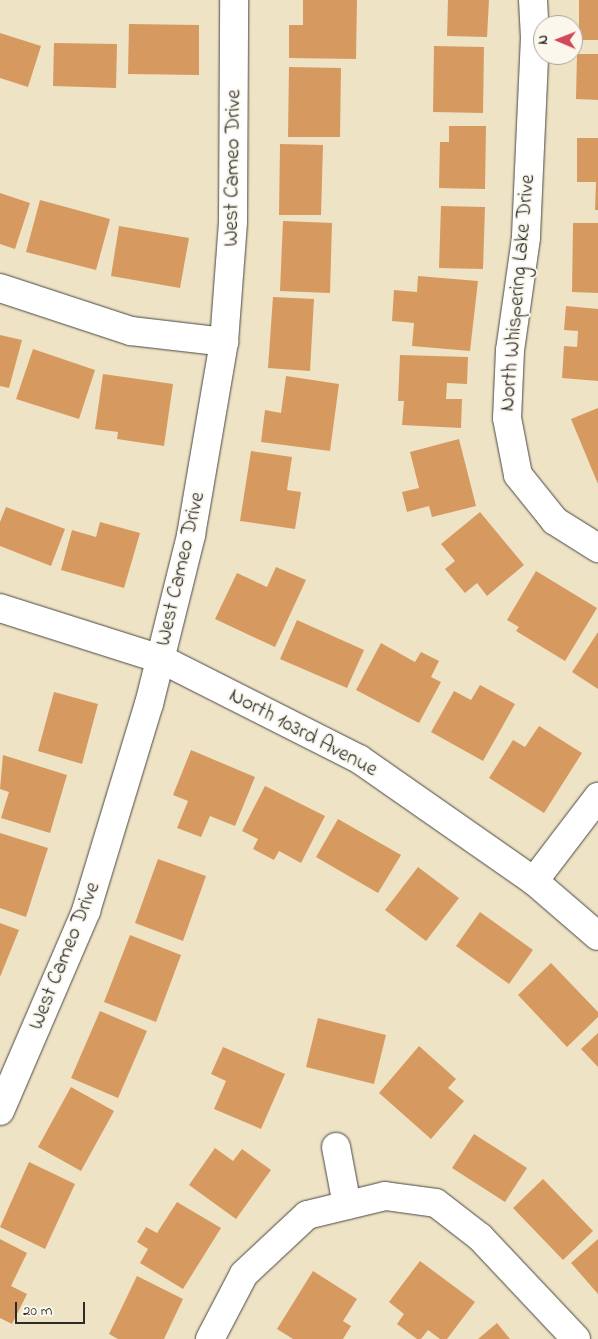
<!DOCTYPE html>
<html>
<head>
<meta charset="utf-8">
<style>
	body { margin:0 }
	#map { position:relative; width:598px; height:1339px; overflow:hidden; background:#efe3c5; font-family:"Indie Flower",sans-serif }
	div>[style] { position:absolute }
	.building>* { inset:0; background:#d69a61 }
	.roads { filter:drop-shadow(0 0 1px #484742) drop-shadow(0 0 1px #484742) }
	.minor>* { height:28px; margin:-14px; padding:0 14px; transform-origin:14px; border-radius:14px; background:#fff }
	span { translate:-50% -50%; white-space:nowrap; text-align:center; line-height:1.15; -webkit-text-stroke:4px #fbf7ec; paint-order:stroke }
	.street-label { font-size:21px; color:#2b2b2b }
	.north { position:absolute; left:533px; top:15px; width:50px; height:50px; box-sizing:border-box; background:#fbf7ec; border:1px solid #a8a59f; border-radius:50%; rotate:271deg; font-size:14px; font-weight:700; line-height:20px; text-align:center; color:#2b2b2b }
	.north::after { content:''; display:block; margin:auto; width:18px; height:22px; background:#d1495b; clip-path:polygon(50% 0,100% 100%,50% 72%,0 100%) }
	.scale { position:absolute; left:15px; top:1302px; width:70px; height:22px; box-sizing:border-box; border:2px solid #2b2b2b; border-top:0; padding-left:6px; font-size:15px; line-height:18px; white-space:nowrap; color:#2b2b2b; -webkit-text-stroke:4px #fbf7ec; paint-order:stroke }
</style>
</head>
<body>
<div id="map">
	<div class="building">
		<div style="clip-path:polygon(303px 0,357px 0,356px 59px,289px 58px,289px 25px,303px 25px)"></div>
		<div style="clip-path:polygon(448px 0,489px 0,487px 37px,447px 36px)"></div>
		<div style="clip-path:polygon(579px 0,598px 0,598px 40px,579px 40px)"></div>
		<div style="clip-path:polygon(129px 24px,199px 25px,199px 75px,128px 74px)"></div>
		<div style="clip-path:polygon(0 33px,41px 46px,28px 87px,0 78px)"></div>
		<div style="clip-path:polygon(54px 43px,117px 44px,116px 88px,53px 86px)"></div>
		<div style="clip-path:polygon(434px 46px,484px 47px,483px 113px,433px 112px)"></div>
		<div style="clip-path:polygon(577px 54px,598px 54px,598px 100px,576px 99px)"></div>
		<div style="clip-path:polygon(289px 67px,341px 68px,340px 137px,288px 137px)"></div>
		<div style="clip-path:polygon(449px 126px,486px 126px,485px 189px,439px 188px,440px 142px,449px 142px)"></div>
		<div style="clip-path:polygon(577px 138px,598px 138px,598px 210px,595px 210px,596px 182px,577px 182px)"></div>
		<div style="clip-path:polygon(280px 144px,323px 145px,321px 215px,279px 215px)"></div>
		<div style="clip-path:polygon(0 193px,30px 203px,15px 249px,0 244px)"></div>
		<div style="clip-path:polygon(40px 200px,110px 219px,96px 270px,26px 252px)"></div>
		<div style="clip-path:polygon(441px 206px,485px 207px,483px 269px,439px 268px)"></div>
		<div style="clip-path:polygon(283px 221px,332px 223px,330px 293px,280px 291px)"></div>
		<div style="clip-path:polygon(573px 223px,598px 223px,598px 293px,572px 292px)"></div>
		<div style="clip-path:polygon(119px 226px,189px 238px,180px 288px,111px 276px)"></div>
		<div style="clip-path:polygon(418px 276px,478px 281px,470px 351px,412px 346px,414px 323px,392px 321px,394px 290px,417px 292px)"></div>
		<div style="clip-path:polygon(273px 297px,314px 299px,310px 371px,268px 368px)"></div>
		<div style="clip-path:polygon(566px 306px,598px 309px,598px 381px,562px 378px,564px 346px,577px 347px,578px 331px,564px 330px)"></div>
		<div style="clip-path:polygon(0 335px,22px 340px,9px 388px,0 386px)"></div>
		<div style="clip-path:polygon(33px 349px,95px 370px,79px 419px,16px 399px)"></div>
		<div style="clip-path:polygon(400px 355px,468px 357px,467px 384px,447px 383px,446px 399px,462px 399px,461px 428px,402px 425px,404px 401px,398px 401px)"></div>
		<div style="clip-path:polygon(103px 374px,173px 384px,164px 446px,117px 439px,118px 432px,95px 429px)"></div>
		<div style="clip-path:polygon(286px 376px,339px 384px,330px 451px,261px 442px,265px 410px,281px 413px)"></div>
		<div style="clip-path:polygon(598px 408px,598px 484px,571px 419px)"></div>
		<div style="clip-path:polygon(459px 439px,476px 506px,432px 517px,429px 506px,407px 512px,402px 492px,419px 488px,410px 452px)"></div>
		<div style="clip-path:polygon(251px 451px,292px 457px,287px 490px,301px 492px,295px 529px,240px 521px)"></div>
		<div style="clip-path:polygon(6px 507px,65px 529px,51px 566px,0 546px,0 522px)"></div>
		<div style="clip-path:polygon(480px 512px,524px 565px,487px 596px,477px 583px,465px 593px,445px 569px,455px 561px,441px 544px)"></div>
		<div style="clip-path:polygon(100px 522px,140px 533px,124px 588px,61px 570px,72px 530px,96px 537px)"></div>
		<div style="clip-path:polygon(276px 567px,306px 580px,275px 647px,215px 619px,237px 573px,267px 587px)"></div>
		<div style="clip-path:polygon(536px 571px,597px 608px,565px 661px,516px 631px,519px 627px,507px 620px)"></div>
		<div style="clip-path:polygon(297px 620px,364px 650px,347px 688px,280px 659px)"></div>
		<div style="clip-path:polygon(598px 632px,598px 689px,572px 672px)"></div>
		<div style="clip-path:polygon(381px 643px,415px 662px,421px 652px,439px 661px,431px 677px,441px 682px,419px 723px,356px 690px)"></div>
		<div style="clip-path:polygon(480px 685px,515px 704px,483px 761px,431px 732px,454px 691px,471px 700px)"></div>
		<div style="clip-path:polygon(54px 692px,98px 704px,82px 764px,38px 751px)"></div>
		<div style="clip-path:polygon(539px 726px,582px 753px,544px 813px,489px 778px,513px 740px,525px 747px)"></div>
		<div style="clip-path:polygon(191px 750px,255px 777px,235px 826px,210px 816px,201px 837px,177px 828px,188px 801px,173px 795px)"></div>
		<div style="clip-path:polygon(3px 755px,67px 775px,50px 833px,1px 818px,9px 792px,0 789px)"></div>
		<div style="clip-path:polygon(265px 786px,325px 816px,301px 863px,279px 851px,274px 860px,253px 849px,258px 839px,242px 831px)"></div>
		<div style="clip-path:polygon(338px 819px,401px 855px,378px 893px,316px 857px)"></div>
		<div style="clip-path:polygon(0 833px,48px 848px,26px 917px,0 908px)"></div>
		<div style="clip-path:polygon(158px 859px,206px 876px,183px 941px,135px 923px)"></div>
		<div style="clip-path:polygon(418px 867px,459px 898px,426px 941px,385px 910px)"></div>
		<div style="clip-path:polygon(480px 912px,533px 950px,509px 984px,456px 946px)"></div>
		<div style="clip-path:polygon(0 923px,19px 930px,0 977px)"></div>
		<div style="clip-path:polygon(130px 935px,181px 955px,156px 1022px,104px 1002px)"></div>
		<div style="clip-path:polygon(551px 963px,598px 1012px,598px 1017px,567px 1047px,518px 995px)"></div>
		<div style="clip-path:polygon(100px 1011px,147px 1031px,118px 1098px,71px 1078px)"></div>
		<div style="clip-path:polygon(318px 1018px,386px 1035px,374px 1084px,306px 1067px)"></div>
		<div style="clip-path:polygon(598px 1033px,598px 1067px,581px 1049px)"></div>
		<div style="clip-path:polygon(419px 1046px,456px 1079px,448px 1088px,464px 1101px,431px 1139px,379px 1093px)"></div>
		<div style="clip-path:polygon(223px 1047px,285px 1074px,261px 1129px,214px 1109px,226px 1081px,211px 1074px)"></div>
		<div style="clip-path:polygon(71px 1087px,114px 1111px,81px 1171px,38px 1147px)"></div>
		<div style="clip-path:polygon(474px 1134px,527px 1168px,505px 1202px,452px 1168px)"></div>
		<div style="clip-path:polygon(215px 1148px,233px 1161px,242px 1149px,271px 1170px,236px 1219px,189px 1185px)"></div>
		<div style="clip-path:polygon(29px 1162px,75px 1184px,45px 1249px,0 1227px)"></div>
		<div style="clip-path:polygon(543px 1179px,593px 1231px,563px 1260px,513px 1208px)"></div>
		<div style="clip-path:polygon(177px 1202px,221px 1228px,183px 1289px,140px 1263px,148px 1249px,137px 1242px,146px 1227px,157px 1233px)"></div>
		<div style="clip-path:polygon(0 1239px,27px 1253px,11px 1286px,27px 1294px,12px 1324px,0 1318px)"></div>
		<div style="clip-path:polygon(598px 1239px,598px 1294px,571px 1263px)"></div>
		<div style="clip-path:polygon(420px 1261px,475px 1302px,447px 1339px,440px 1339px,428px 1330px,421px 1339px,417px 1339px,397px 1324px,404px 1314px,389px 1302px)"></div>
		<div style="clip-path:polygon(313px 1271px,357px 1299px,343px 1321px,351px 1326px,343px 1339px,293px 1339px,277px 1329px)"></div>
		<div style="clip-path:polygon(137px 1276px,183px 1299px,164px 1339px,118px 1339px,109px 1334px)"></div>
		<div style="clip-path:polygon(497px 1323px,510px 1339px,478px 1339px)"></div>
	</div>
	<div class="roads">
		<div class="minor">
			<div style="left:533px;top:0;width:37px;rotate:87deg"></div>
			<div style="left:535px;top:37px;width:201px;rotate:92.6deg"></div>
			<div style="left:526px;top:238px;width:113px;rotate:98.1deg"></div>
			<div style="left:510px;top:350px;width:68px;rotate:92.5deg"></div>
			<div style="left:507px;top:418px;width:58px;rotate:79.1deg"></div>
			<div style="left:518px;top:475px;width:59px;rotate:51.2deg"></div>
			<div style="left:555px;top:521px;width:51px;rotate:32.1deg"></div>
			<div style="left:0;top:288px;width:138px;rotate:18.2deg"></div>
			<div style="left:131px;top:331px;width:94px;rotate:6.7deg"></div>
			<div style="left:0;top:608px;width:169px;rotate:17.6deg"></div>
			<div style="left:161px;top:659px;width:222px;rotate:26.8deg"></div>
			<div style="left:359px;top:759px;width:213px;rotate:34.9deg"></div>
			<div style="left:534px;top:881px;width:84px;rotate:40.7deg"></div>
			<div style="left:534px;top:881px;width:106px;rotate:-52.7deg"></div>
			<div style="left:0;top:1111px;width:218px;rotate:-66.7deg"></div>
			<div style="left:86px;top:911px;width:216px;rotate:-73.1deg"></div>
			<div style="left:149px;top:704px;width:174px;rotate:-76deg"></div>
			<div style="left:191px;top:535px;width:196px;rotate:-80.3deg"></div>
			<div style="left:224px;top:342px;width:121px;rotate:-85.7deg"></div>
			<div style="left:233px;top:221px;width:221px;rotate:-89.7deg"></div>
			<div style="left:336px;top:1147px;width:59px;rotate:79.3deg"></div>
			<div style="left:210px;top:1339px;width:73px;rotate:-62.4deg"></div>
			<div style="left:244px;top:1274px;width:86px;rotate:-43.1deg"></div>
			<div style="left:307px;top:1215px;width:80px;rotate:-13.7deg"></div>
			<div style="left:385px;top:1196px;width:51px;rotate:7.8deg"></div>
			<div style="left:436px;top:1203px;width:56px;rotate:37.7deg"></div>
			<div style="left:480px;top:1237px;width:140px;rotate:46.7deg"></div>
		</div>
	</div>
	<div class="street-label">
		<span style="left:233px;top:168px;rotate:-89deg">West Cameo Drive</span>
		<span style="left:518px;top:293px;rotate:-85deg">North Whispering Lake Drive</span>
		<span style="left:181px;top:569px;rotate:-77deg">West Cameo Drive</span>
		<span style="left:303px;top:733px;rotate:28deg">North 103rd Avenue</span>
		<span style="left:65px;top:956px;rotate:-68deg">West Cameo Drive</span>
	</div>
	<div class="north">N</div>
	<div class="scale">20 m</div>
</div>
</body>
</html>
